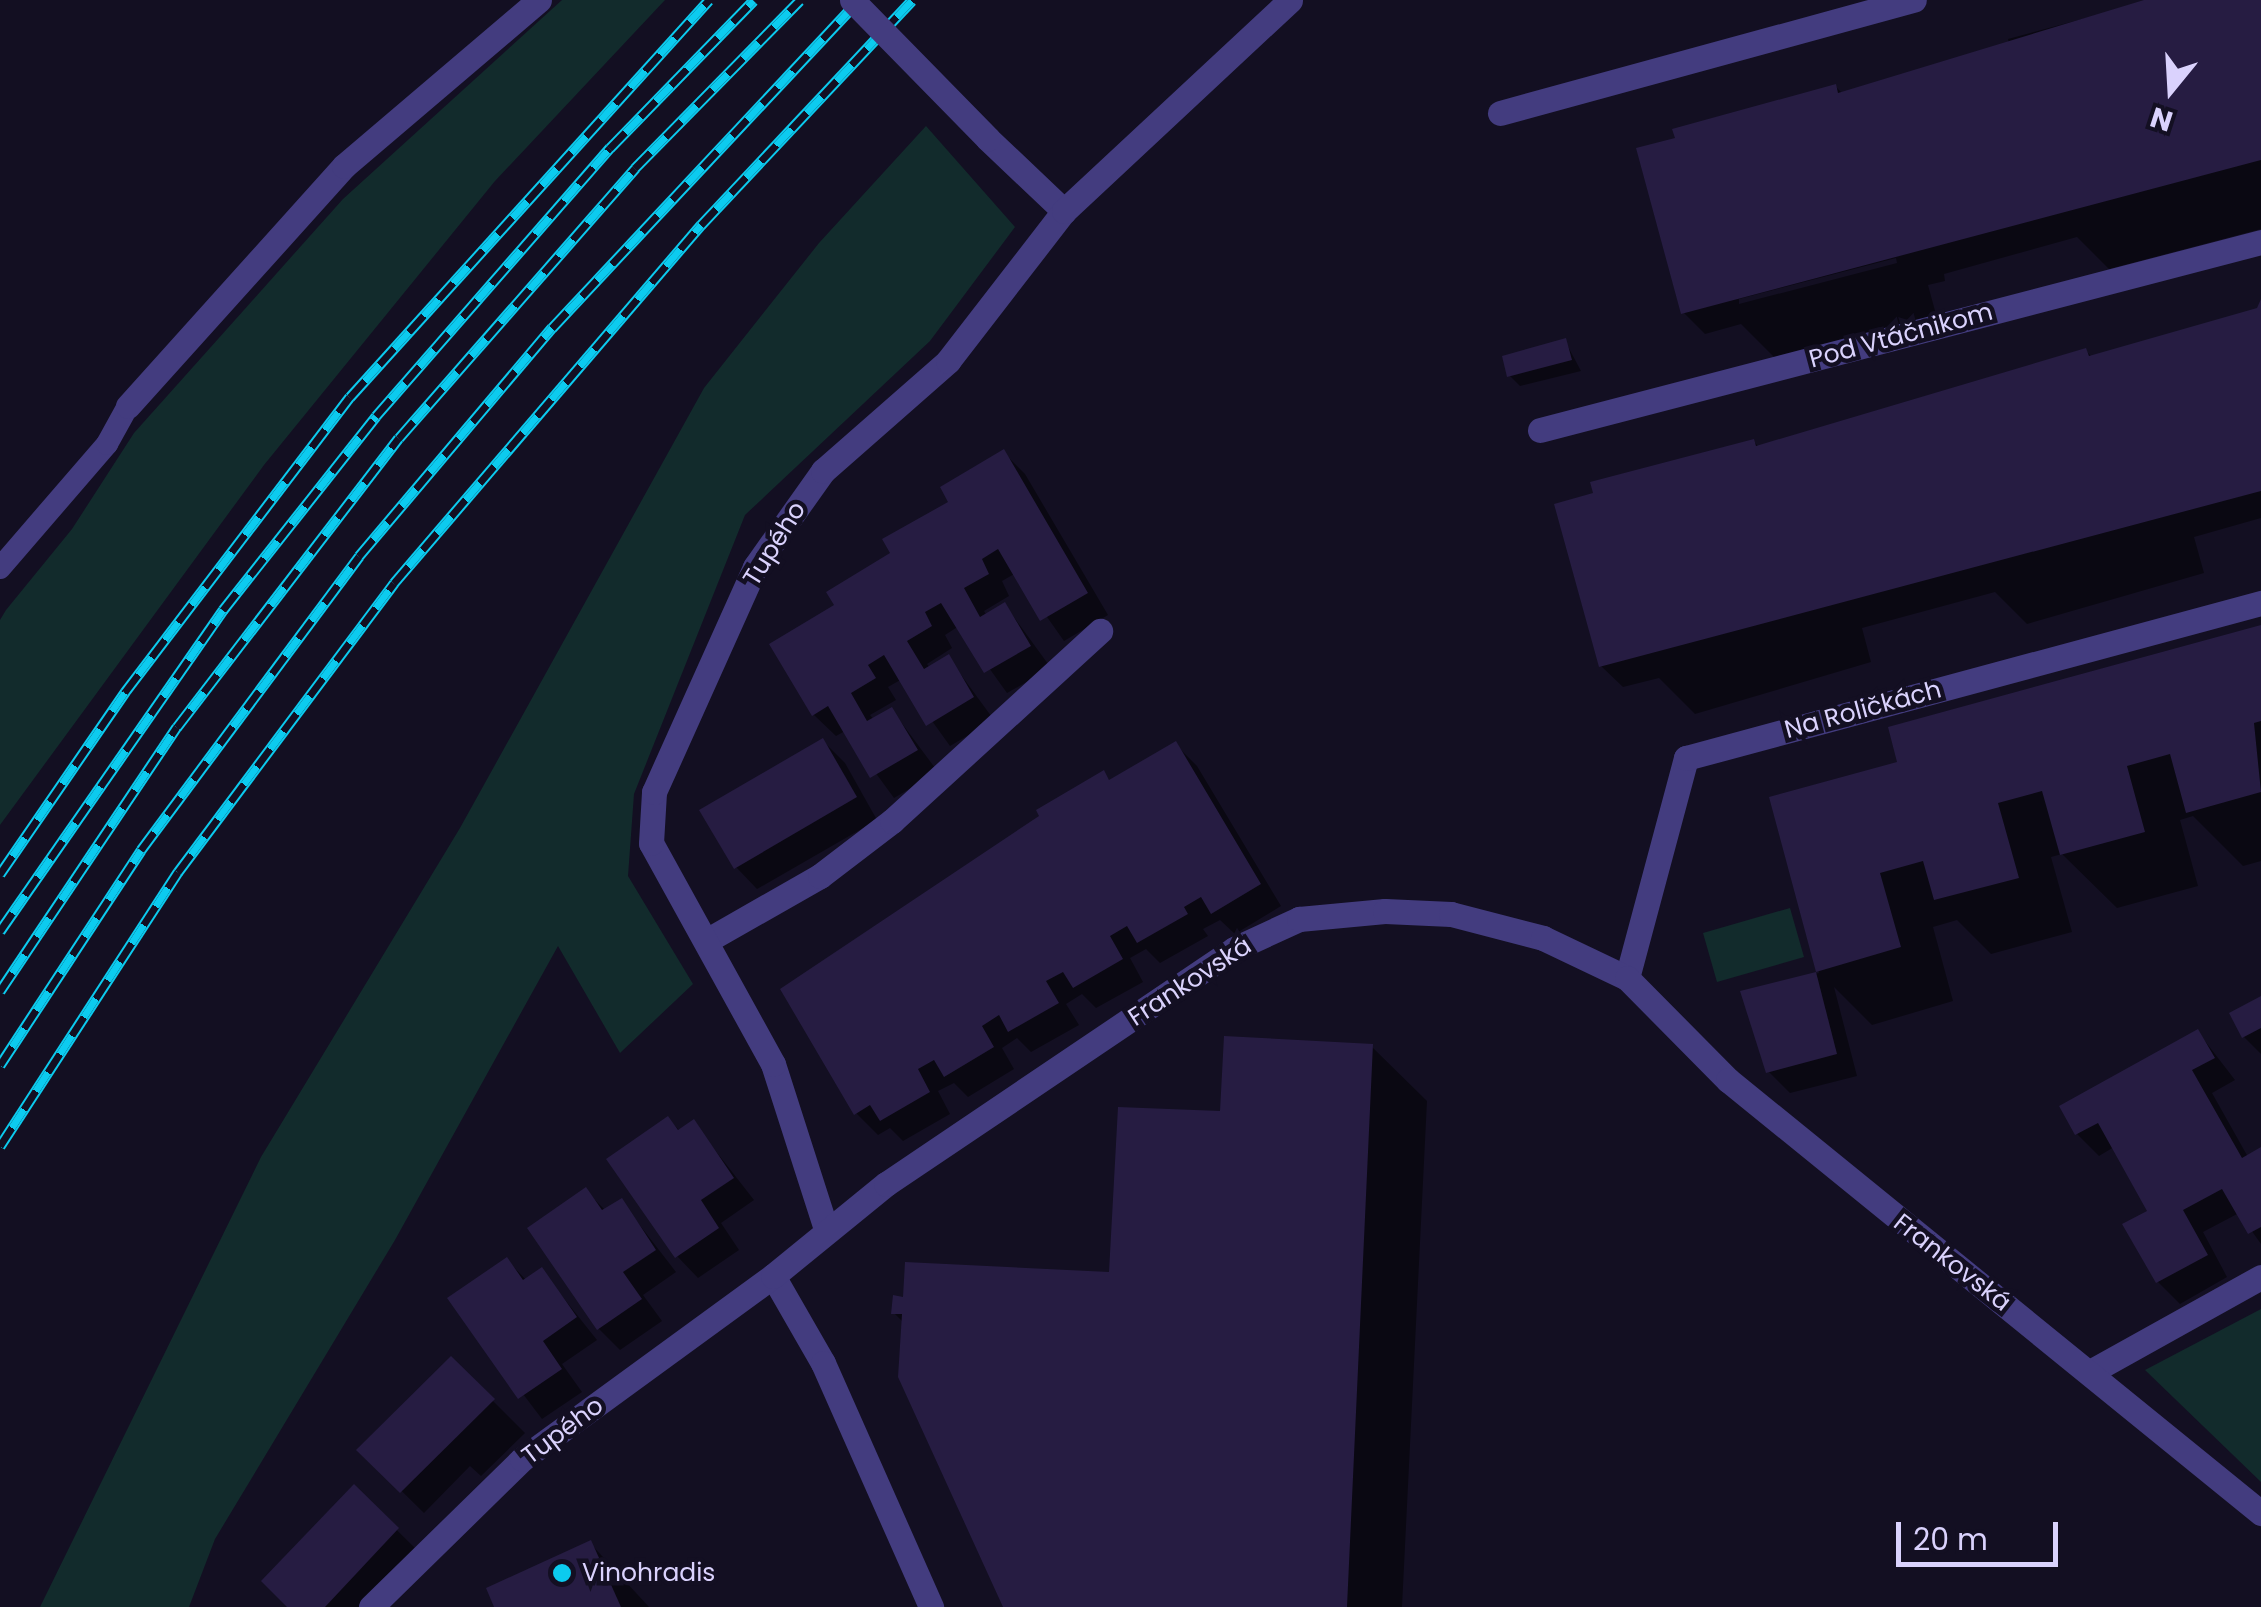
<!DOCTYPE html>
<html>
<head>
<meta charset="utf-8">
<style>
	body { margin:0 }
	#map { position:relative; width:2261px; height:1607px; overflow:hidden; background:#130f22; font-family:Poppins,sans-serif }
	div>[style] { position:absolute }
	.green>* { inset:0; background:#122b2c }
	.shadow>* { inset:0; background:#0007 }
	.building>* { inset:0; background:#261c42 }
	.lane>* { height:22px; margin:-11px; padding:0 11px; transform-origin:11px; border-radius:11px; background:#433c7f }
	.street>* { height:25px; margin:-12.5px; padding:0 12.5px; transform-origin:12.5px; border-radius:12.5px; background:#433c7f }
	.rail>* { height:11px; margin-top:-5.5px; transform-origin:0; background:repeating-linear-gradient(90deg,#130f22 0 22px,#0ccbef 0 44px); box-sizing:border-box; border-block:2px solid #0ccbef }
	.street-bridge>* { height:25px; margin:-12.5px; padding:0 12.5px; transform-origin:12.5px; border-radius:12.5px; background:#433c7f }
	.dots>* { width:28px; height:28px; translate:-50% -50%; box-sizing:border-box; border:5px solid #130f22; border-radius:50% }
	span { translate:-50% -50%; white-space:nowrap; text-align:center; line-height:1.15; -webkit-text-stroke:9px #130f22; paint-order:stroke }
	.street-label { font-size:25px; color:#dad2fd }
	.poi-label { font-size:25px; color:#dad2fd }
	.left { translate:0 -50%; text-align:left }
	.north { position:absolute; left:2121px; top:40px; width:100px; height:100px; -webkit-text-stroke:8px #130f22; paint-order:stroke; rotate:198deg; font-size:28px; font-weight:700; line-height:40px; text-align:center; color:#dad2fd }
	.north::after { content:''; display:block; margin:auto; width:35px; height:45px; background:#dad2fd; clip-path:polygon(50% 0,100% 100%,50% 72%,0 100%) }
	.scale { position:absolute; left:1896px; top:1522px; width:162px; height:45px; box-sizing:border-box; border:5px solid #dad2fd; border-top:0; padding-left:12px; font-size:30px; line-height:35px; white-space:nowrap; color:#dad2fd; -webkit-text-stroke:8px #130f22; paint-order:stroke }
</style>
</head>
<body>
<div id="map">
	<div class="green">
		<div style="clip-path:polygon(562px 0,665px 0,495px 181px,264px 465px,0 825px,0 620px,6px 610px,72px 529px,134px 433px,343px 199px)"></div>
		<div style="clip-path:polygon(926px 126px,1015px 227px,930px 341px,745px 515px,634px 794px,628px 876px,693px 984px,620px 1053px,558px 946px,395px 1240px,215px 1539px,189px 1607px,40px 1607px,261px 1157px,460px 828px,704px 388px,819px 243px)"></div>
		<div style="clip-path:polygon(1790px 908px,1804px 957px,1717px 982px,1703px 933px)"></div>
		<div style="clip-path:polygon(2261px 1309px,2261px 1482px,2145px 1370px)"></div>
	</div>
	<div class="shadow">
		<div style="clip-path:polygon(evenodd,2153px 0,2261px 0,2261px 229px,2109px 269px,2077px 237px,1944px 274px,1945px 281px,1928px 285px,1937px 318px,1777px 360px,1741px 324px,1705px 334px,1683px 312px,1835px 86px,1843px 94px,2012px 54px,2008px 39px,2153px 0,1896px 258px,1897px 263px,1739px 304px,1739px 299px,1896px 258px)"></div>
		<div style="clip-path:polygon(2261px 302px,2261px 518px,2194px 537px,2204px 573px,2027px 624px,1995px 592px,1862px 628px,1871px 662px,1695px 714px,1659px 678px,1623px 687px,1601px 666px,1753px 441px,1760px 448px,2086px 351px,2092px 357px,2260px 310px)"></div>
		<div style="clip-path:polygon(1565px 341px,1581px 371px,1520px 386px,1510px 376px)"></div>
		<div style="clip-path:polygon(1003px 452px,1025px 474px,1108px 615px,1064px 641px,1016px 573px,1002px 581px,1009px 596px,984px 611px,987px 616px,1005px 605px,1051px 668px,1007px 693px,959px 626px,945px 635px,952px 648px,927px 664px,930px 668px,948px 657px,994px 720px,950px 746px,902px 679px,888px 687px,896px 700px,870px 715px,874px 720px,892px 710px,938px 772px,894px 798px,845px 731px,836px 736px,814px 715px,773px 645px,837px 606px)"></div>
		<div style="clip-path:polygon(2261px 628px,2261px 861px,2243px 866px,2193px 816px,2180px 820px,2198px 886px,2117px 908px,2062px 854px,2051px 857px,2072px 932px,1991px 954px,1957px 920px,1933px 927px,1953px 1001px,1872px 1025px,1834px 987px,1857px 1076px,1790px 1093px,1768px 1071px,1743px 993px,1819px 973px,1772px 799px,1900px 763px)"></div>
		<div style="clip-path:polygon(823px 741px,845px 763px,877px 820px,757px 889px,736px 867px)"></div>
		<div style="clip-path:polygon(1175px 744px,1197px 766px,1281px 906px,1235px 934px,1220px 920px,1203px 929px,1208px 936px,1160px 963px,1146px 949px,1130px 958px,1143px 982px,1096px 1008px,1082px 994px,1066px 1004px,1079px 1025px,1031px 1052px,1017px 1038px,1002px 1048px,1014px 1069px,968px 1097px,954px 1083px,938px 1091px,950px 1114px,903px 1141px,890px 1128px,878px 1135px,856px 1113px,1103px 774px,1111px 782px)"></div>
		<div style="clip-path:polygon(2261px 998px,2261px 1054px,2244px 1037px)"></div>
		<div style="clip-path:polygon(2198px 1032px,2235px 1080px,2212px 1093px,2248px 1157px,2261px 1150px,2261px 1244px,2239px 1213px,2203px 1232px,2227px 1277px,2180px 1304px,2158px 1282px,2150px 1212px,2114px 1147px,2099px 1156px,2077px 1134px)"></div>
		<div style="clip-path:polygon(1372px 1047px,1427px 1101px,1402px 1607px,1006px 1607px,904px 1323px,894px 1313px,1112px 1275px,1222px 1113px)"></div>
		<div style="clip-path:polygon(668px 1119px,680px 1131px,693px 1122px,754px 1200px,721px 1223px,739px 1250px,698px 1278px,677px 1256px)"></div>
		<div style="clip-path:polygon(586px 1191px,606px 1211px,621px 1201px,676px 1272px,643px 1295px,662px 1321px,620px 1350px,599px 1329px)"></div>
		<div style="clip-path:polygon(507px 1260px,527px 1281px,542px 1271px,597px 1340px,562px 1364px,582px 1392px,542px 1419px,451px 1299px)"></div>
		<div style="clip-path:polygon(451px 1359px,525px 1433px,481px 1476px,470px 1466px,424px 1513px,360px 1450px)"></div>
		<div style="clip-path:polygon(354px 1488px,418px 1551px,366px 1607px,291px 1607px)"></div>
		<div style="clip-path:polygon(590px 1543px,649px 1607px,497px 1607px)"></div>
	</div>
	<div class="building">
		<div style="clip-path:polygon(2144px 0,2261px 0,2261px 160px,1681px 314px,1636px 148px,1675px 138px,1672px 129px,1836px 84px,1838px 93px)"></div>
		<div style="clip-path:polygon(2261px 299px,2261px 491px,1599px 667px,1554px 504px,1593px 493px,1590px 482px,1754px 439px,1756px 446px,2086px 348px,2089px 356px,2257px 308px)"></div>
		<div style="clip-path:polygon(1566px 338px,1572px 360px,1507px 377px,1502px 356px)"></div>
		<div style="clip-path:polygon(1004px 449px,1088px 593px,1040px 621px,998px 549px,982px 559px,989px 574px,964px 588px,980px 617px,1005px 602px,1031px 646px,984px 673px,941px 603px,925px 612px,932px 626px,907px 641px,924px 669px,949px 654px,974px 697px,926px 726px,884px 655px,868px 665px,876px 678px,851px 693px,867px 721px,892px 707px,918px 750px,870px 778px,828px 706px,812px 716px,769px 644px,834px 605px,826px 592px,890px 553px,882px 539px,948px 502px,940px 487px)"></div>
		<div style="clip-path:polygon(2261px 625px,2261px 721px,2254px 723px,2261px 792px,2186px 813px,2170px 754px,2127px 766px,2145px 832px,2060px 855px,2042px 791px,1998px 803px,2019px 878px,1934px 900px,1923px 861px,1880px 873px,1901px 947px,1816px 972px,1769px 797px,1897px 762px,1888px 727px)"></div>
		<div style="clip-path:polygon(823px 738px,857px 797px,734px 869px,699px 810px)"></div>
		<div style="clip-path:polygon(1176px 741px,1261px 884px,1211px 914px,1201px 897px,1184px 907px,1188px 914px,1137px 943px,1127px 926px,1110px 936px,1123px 959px,1073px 988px,1063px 972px,1046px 981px,1059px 1003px,1008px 1032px,999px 1015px,982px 1026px,994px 1047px,944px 1077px,934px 1060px,918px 1069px,930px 1092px,880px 1121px,870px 1105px,854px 1115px,780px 989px,1039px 816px,1036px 810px,1104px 770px,1109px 780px)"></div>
		<div style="clip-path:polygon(1816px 972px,1837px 1054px,1766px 1073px,1740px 991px)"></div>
		<div style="clip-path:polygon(2261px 996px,2261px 1028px,2242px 1038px,2229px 1013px)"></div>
		<div style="clip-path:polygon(2198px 1029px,2215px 1058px,2192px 1070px,2242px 1158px,2261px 1147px,2261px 1227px,2248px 1234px,2222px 1189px,2183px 1210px,2208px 1255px,2156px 1283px,2122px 1224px,2147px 1211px,2098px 1123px,2075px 1135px,2059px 1106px)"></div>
		<div style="clip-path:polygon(1224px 1036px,1373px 1044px,1347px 1607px,1003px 1607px,898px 1377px,902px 1314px,891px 1314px,893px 1295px,903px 1297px,905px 1262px,1109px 1272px,1118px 1107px,1220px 1111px)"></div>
		<div style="clip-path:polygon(668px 1116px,678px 1130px,694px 1119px,734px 1178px,701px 1200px,719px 1228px,675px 1258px,606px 1159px)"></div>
		<div style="clip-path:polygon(586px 1187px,602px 1210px,622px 1198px,656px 1250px,623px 1272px,642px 1299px,597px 1330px,527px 1228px)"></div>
		<div style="clip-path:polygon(507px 1257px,523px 1280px,542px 1267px,577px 1317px,543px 1341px,562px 1369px,518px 1399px,447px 1298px)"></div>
		<div style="clip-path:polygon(451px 1356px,495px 1399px,400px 1493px,356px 1450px)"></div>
		<div style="clip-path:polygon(354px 1484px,399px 1528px,325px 1607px,287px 1607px,261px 1581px)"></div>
		<div style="clip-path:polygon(591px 1540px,621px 1607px,494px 1607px,486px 1588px)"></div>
	</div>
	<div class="lane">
		<div style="left:0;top:568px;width:164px;rotate:-49.2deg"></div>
		<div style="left:107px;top:444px;width:43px;rotate:-61.1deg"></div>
	</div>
	<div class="street">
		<div style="left:1500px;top:113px;width:429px;rotate:-15.3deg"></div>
		<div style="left:988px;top:139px;width:105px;rotate:43.5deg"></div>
		<div style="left:128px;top:406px;width:323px;rotate:-48deg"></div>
		<div style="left:344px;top:166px;width:256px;rotate:-40.4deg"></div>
		<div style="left:1540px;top:430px;width:745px;rotate:-14.61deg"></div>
		<div style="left:706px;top:941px;width:131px;rotate:-29.7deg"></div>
		<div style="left:820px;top:876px;width:91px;rotate:-37.4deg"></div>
		<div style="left:892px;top:821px;width:282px;rotate:-42.4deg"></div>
		<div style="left:1627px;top:978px;width:228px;rotate:-75deg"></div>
		<div style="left:1686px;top:758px;width:596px;rotate:-15.09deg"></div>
		<div style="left:826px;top:1229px;width:173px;rotate:-107.8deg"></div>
		<div style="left:773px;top:1064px;width:252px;rotate:-118.9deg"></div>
		<div style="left:651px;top:843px;width:51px;rotate:-86.6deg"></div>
		<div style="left:654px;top:792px;width:247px;rotate:-65.8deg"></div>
		<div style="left:755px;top:567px;width:118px;rotate:-54.7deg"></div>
		<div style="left:823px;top:471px;width:167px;rotate:-41.3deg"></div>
		<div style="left:948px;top:361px;width:190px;rotate:-52.3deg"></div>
		<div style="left:1064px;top:211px;width:309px;rotate:-43deg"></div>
		<div style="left:773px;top:1276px;width:100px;rotate:60.1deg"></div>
		<div style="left:823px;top:1363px;width:267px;rotate:66.1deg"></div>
		<div style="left:2092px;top:1371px;width:193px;rotate:-29.1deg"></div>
		<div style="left:371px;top:1607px;width:211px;rotate:-44.4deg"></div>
		<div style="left:522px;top:1459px;width:311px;rotate:-36.1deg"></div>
		<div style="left:773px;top:1276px;width:146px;rotate:-39.2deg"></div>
		<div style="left:886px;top:1184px;width:420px;rotate:-34deg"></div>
		<div style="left:1234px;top:949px;width:72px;rotate:-24.8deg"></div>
		<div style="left:1299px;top:919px;width:86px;rotate:-5.3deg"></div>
		<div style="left:1385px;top:911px;width:66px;rotate:2.6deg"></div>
		<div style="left:1451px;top:914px;width:95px;rotate:14.6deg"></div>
		<div style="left:1543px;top:938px;width:93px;rotate:25.5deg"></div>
		<div style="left:1627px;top:978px;width:144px;rotate:45.3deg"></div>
		<div style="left:1728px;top:1080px;width:687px;rotate:39.09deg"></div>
	</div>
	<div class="rail">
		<div style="left:0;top:874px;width:221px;rotate:-55.5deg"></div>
		<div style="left:125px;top:692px;width:371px;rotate:-52.7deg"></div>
		<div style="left:350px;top:397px;width:535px;rotate:-47.88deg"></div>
		<div style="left:0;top:931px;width:391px;rotate:-55.2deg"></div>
		<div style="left:223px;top:610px;width:247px;rotate:-51.7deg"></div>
		<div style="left:376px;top:416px;width:356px;rotate:-48.9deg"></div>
		<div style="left:610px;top:148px;width:206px;rotate:-45.8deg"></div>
		<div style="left:0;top:991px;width:318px;rotate:-56.2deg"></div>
		<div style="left:177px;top:727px;width:364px;rotate:-52.5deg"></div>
		<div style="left:399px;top:438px;width:359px;rotate:-48.8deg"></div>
		<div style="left:635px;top:168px;width:235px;rotate:-45.5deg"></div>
		<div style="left:0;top:1065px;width:257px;rotate:-56.7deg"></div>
		<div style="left:141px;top:850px;width:366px;rotate:-53.4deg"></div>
		<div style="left:359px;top:556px;width:299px;rotate:-49.8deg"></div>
		<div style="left:552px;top:328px;width:449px;rotate:-46.9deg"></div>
		<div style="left:0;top:1146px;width:327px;rotate:-57deg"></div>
		<div style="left:178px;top:872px;width:361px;rotate:-53.2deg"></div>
		<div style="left:394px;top:583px;width:472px;rotate:-49.4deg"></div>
		<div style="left:701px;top:225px;width:308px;rotate:-46.8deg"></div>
	</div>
	<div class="street-bridge">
		<div style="left:852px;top:0;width:194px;rotate:45.6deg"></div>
	</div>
	<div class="dots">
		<div style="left:562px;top:1573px;background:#0ccbef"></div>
	</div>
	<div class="street-label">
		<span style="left:1901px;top:336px;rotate:-15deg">Pod Vtáčnikom</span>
		<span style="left:775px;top:544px;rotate:-58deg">Tupého</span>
		<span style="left:1863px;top:710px;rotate:-15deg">Na Roličkách</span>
		<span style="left:1190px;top:982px;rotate:-33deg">Frankovská</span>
		<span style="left:1952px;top:1263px;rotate:38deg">Frankovská</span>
		<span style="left:563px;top:1431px;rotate:-37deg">Tupého</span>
	</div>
	<div class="poi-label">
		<span class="left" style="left:582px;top:1573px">Vinohradis</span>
	</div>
	<div class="north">N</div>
	<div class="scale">20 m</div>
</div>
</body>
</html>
